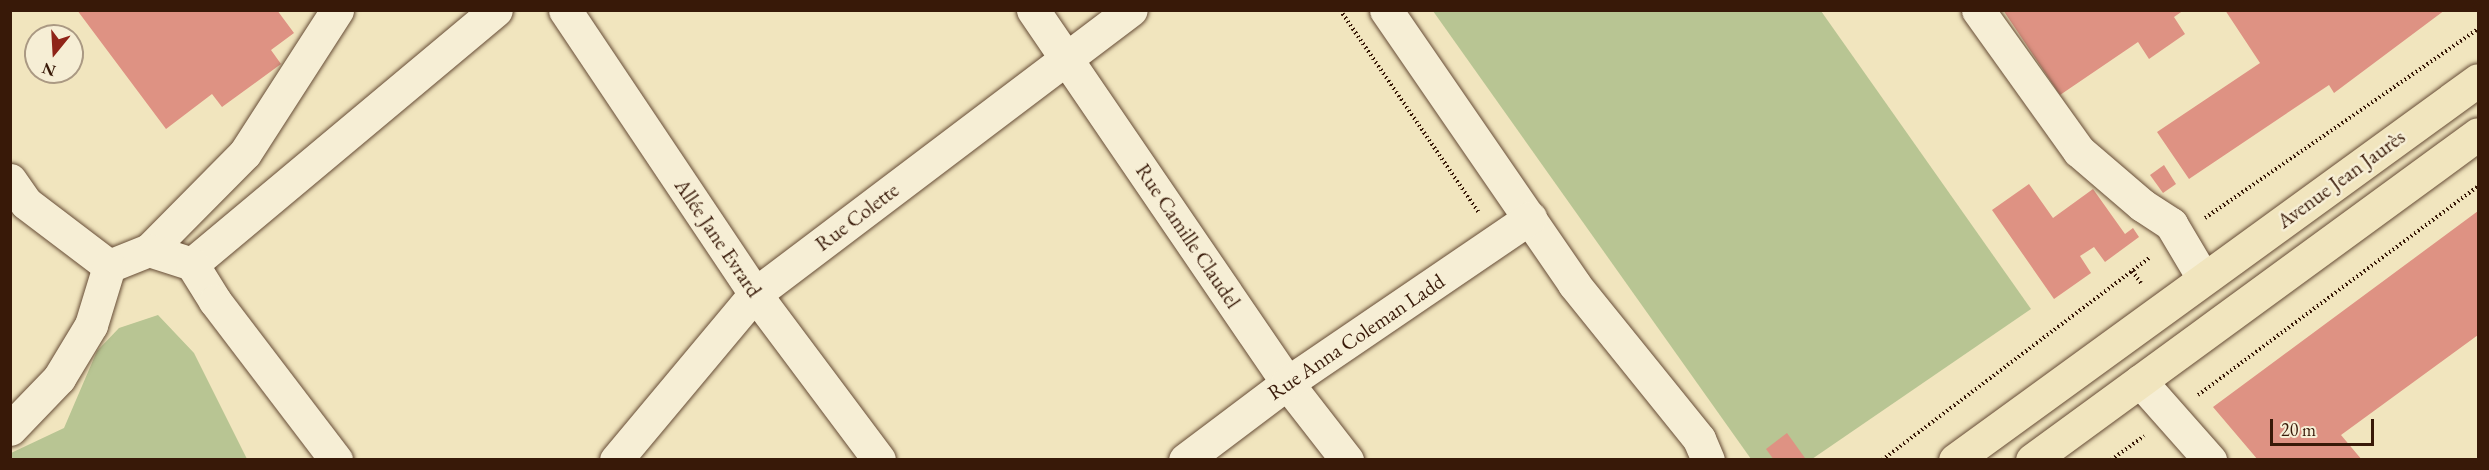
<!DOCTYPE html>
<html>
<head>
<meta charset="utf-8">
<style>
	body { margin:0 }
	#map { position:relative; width:2489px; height:470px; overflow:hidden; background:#f1e5be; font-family:"EB Garamond",serif }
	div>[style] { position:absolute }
	.green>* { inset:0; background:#b8c593 }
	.building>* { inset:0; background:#de9283 }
	.path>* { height:4px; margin-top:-2px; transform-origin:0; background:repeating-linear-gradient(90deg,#381908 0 1.5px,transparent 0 4.5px) }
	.roads { filter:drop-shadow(0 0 2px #664c36) drop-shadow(0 0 2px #664c36) }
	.minor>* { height:33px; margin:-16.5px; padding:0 16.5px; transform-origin:16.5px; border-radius:16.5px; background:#f6eed5 }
	.major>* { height:33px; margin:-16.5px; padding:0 16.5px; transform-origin:16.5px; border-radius:16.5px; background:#f1e5be }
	span { translate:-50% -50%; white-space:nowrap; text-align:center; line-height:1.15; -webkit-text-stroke:5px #f6eed5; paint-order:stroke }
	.street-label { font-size:21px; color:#381908 }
	.frame { position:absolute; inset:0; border:12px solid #381908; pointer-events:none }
	.north { position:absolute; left:24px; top:24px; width:60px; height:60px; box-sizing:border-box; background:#f6eed5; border:2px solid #aa9983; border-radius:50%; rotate:198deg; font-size:16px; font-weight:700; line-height:24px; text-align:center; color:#381908 }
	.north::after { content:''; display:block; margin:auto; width:21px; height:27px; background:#8f2418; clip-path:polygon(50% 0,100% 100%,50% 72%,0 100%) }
	.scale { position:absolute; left:2270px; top:419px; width:104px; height:27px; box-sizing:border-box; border:3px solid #381908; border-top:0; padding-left:8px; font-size:18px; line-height:21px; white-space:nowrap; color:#381908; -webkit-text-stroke:4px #f6eed5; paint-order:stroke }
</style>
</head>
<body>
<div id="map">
	<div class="green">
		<div style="clip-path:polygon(1433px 11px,1821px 11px,2031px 309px,1812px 459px,1751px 459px)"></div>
		<div style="clip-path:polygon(158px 315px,194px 353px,247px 459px,11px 459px,11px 453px,64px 428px,97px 351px,119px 328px)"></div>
	</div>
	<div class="building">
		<div style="clip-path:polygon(77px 10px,277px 10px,294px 33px,271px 50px,281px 64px,222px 107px,212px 94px,166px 129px)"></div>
		<div style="clip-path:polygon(2003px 10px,2184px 10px,2174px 17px,2185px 34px,2149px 59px,2138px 42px,2060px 95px)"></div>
		<div style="clip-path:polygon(2225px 10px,2445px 10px,2334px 93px,2329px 85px,2189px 179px,2157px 132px,2260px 63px)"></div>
		<div style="clip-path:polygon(2164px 165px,2176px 184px,2163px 193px,2150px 175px)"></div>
		<div style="clip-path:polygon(2029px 184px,2053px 218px,2093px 189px,2125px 234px,2133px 228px,2139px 237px,2105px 262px,2094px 247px,2080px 256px,2091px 273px,2054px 299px,1992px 210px)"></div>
		<div style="clip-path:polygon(2478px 211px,2478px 335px,2341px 435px,2362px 460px,2258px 460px,2213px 407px)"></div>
		<div style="clip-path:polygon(1787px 433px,1805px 458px,1804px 460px,1774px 460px,1766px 449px)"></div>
	</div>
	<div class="path">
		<div style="left:1340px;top:10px;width:246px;rotate:55.6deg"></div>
		<div style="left:2205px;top:218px;width:332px;rotate:-34.7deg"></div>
		<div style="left:2132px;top:271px;width:15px;rotate:53deg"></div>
		<div style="left:2198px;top:395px;width:349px;rotate:-36.7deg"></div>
		<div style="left:1882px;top:460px;width:336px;rotate:-37.1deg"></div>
		<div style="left:2111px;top:460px;width:41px;rotate:-36deg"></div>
	</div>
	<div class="roads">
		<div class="minor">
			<div style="left:565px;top:10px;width:342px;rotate:56.2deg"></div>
			<div style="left:755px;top:294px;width:207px;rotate:53.2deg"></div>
			<div style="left:1033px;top:10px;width:451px;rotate:55.7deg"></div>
			<div style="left:1287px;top:383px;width:98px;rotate:52.1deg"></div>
			<div style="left:1386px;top:10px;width:332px;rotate:55.5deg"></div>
			<div style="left:1574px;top:284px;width:199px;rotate:51.1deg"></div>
			<div style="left:1699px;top:439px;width:23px;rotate:67deg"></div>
			<div style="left:1978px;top:10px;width:173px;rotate:54.4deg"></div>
			<div style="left:2079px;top:151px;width:83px;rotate:40.6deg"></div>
			<div style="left:2142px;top:205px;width:35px;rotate:33deg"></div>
			<div style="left:2171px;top:224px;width:63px;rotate:59.3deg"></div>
			<div style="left:10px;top:180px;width:28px;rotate:55deg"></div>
			<div style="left:26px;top:203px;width:104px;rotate:37.2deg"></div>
			<div style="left:149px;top:250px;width:136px;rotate:-45.3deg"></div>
			<div style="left:245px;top:153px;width:170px;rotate:-57.2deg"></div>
			<div style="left:192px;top:264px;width:396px;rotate:-39.9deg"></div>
			<div style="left:109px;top:266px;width:43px;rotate:-21.8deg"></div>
			<div style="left:149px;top:250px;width:45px;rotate:18deg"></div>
			<div style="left:192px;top:264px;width:44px;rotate:58.1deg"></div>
			<div style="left:215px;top:301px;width:200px;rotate:52.7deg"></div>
			<div style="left:2140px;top:381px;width:106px;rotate:48.5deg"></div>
			<div style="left:10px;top:429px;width:71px;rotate:-46.1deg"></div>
			<div style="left:59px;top:378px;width:62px;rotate:-58.9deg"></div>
			<div style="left:91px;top:325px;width:62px;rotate:-73deg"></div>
			<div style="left:616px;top:460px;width:217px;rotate:-50.1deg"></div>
			<div style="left:755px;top:294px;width:471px;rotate:-37.1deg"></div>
			<div style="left:1185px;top:460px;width:128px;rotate:-37deg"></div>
			<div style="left:1287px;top:383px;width:294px;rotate:-34.2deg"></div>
		</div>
		<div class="major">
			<div style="left:1955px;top:460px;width:646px;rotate:-36deg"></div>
			<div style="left:2032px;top:460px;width:552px;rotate:-36.16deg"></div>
		</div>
	</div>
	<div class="street-label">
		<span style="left:2341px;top:179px;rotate:-36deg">Avenue Jean Jaurès</span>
		<span style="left:857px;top:217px;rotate:-37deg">Rue Colette</span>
		<span style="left:1188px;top:236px;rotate:56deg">Rue Camille Claudel</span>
		<span style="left:718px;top:238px;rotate:56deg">Allée Jane Evrard</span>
		<span style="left:1356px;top:337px;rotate:-34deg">Rue Anna Coleman Ladd</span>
	</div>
	<div class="frame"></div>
	<div class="north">N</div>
	<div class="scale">20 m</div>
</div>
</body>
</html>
